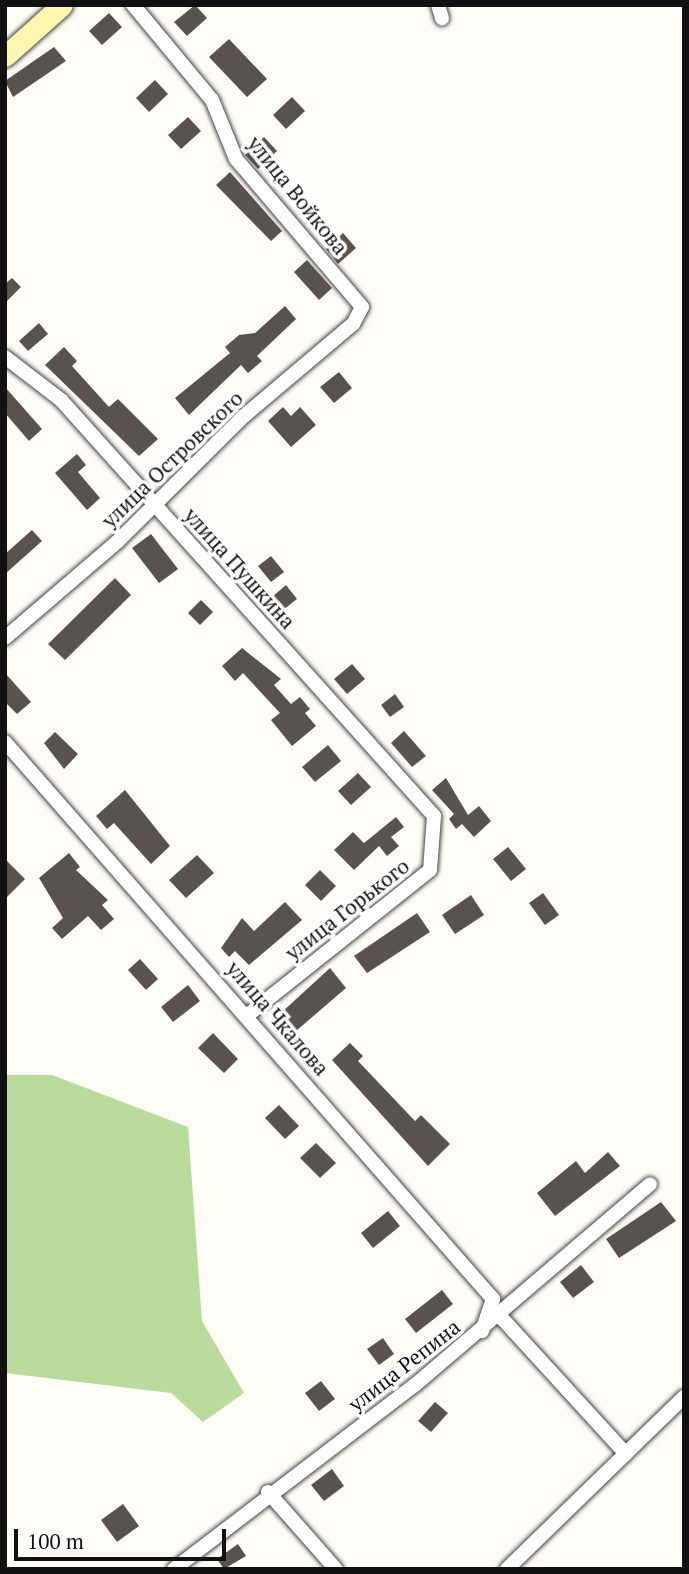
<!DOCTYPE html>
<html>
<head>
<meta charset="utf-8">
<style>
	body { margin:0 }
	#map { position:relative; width:689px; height:1574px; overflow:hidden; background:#fffdf5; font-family:"PT Serif",serif }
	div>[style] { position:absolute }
	.forest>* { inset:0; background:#b9dc9c }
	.building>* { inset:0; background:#5a524d }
	.roads { filter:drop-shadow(0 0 2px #444) drop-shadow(0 0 2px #444) }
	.street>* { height:14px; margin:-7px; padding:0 7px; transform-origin:7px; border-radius:7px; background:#fff }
	.secondary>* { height:21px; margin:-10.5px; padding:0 10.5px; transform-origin:10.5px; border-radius:10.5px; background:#fff6b0 }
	span { translate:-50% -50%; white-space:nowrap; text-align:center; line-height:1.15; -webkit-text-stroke:7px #fff; paint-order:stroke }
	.street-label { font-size:21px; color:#111 }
	.frame { position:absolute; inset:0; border:7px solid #111; pointer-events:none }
	.scale { position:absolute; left:14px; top:1529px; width:212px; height:32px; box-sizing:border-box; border:4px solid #111; border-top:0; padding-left:9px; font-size:21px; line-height:24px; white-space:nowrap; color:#111; -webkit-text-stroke:5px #fff; paint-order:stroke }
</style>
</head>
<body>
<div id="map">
	<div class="forest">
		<div style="clip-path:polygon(5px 1075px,52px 1075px,188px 1127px,202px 1321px,244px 1393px,203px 1422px,171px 1393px,5px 1373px)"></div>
	</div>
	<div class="building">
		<div style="clip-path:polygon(195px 5px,207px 18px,187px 36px,174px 22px)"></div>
		<div style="clip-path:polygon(109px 13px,122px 27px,102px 45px,89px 31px)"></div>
		<div style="clip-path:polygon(229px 39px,267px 79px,247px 97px,209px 57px)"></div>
		<div style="clip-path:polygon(54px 47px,66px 61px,13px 97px,5px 81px)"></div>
		<div style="clip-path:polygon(155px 80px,168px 94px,149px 112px,136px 98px)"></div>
		<div style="clip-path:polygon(292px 97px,305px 111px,286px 129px,273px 115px)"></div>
		<div style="clip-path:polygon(188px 117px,201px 131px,181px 149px,168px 135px)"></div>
		<div style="clip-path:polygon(264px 137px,277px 151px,258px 169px,245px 155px)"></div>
		<div style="clip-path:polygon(230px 172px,282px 231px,271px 241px,216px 185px)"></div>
		<div style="clip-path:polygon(343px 233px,356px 248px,338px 264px,326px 249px)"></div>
		<div style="clip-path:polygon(307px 260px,332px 288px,319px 300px,294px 272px)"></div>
		<div style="clip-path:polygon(12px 278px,21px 287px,5px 303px,5px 284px)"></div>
		<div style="clip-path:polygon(285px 306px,296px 319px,257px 356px,262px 361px,248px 373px,241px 365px,189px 415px,175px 398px,230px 353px,225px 347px,239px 335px,255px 333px)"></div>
		<div style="clip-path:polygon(39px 323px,48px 334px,28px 351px,19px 341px)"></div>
		<div style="clip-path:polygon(64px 347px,77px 361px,72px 366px,109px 407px,118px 399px,158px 439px,139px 456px,45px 365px)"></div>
		<div style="clip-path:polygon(339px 372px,352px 388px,334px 403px,320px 387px)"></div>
		<div style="clip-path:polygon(5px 387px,42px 429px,29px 441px,5px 413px)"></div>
		<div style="clip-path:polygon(283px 407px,291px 416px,300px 407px,316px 425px,291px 447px,268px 421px)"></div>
		<div style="clip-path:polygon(77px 454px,86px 465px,78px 472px,100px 498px,87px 510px,55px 473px)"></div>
		<div style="clip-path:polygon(32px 530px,42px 541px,5px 574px,5px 554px)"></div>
		<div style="clip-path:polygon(151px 534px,178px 569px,159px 583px,132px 548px)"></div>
		<div style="clip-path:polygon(271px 556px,284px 572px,271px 582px,258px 566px)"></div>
		<div style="clip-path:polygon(115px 578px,131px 595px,65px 660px,48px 644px)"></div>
		<div style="clip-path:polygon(286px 585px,297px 599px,283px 610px,272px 597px)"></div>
		<div style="clip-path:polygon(201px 600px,213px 612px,200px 625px,188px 613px)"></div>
		<div style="clip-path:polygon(242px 648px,281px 679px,274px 685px,291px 704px,300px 697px,310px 709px,305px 713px,316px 726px,292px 746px,271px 720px,280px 713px,243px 673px,235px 681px,222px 666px)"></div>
		<div style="clip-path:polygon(352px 664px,365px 679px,347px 694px,334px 679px)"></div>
		<div style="clip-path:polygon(5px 673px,31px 702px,17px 714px,5px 702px)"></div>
		<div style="clip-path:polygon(395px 694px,404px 707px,390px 717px,381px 705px)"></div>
		<div style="clip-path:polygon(404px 731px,426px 756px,412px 767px,391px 743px)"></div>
		<div style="clip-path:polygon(55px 732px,78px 754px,64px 769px,44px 743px)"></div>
		<div style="clip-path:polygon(328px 745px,341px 761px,315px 782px,302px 767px)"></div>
		<div style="clip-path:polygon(358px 773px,371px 787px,351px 805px,338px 791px)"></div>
		<div style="clip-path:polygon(446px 778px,468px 815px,479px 806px,491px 821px,474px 837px,462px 824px,456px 829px,449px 819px,454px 814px,432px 790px)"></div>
		<div style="clip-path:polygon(125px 790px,170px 846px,151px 864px,114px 823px,107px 829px,96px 816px)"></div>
		<div style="clip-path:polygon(396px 817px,404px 827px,391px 837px,399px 846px,387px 856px,379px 846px,354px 870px,334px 850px,353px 832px,364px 843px)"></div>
		<div style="clip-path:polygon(508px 847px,526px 869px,511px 881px,493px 859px)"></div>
		<div style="clip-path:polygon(69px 853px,80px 867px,76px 870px,108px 900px,102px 905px,114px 919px,101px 930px,88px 916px,62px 939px,52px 928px,63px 918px,39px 878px)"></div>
		<div style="clip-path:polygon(197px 855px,214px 873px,186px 898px,169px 880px)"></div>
		<div style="clip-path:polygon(5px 859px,25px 879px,5px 899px)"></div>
		<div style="clip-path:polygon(320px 870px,336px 886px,321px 901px,305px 885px)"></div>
		<div style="clip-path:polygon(543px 893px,559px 915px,545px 925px,529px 903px)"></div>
		<div style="clip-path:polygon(471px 895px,484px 915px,455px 934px,442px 915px)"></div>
		<div style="clip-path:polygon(285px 902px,302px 920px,249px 965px,235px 951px,229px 957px,221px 948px,242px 918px,254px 931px)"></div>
		<div style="clip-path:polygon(417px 913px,430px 932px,367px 973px,354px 956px)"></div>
		<div style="clip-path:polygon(140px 959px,158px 979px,146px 990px,128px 970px)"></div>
		<div style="clip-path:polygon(330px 968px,346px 988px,296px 1031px,282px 1012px)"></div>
		<div style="clip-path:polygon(188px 985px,200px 1001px,173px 1022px,161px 1007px)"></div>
		<div style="clip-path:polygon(213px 1033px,238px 1059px,224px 1073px,198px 1048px)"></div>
		<div style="clip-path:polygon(350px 1043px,363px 1056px,358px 1061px,415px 1121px,421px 1115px,450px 1144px,428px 1166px,332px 1060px)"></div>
		<div style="clip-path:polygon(279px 1105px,299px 1126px,285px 1139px,265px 1118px)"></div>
		<div style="clip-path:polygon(316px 1143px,336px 1163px,320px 1178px,300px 1158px)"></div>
		<div style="clip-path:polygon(608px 1152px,620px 1166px,555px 1216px,537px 1193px,576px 1161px,585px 1173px)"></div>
		<div style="clip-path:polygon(661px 1202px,676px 1221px,619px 1258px,606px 1239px)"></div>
		<div style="clip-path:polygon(388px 1211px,400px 1226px,373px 1248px,361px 1233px)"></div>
		<div style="clip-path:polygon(581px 1265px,594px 1282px,573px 1298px,560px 1282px)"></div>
		<div style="clip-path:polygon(442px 1290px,453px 1304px,416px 1333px,405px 1319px)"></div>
		<div style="clip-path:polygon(383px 1338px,394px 1354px,379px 1365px,367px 1349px)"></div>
		<div style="clip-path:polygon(321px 1381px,335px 1399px,319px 1411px,305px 1393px)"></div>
		<div style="clip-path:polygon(435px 1402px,448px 1413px,431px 1432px,418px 1421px)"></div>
		<div style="clip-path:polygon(332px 1469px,344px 1486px,324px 1501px,311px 1485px)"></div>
		<div style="clip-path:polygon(123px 1504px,139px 1526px,117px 1542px,101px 1520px)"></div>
		<div style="clip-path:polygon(238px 1544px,246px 1556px,224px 1569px,217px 1559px)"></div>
	</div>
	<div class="roads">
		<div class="street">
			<div style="left:438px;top:5px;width:14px;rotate:73deg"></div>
			<div style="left:5px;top:357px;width:71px;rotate:37.5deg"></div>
			<div style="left:61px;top:400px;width:559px;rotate:48.12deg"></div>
			<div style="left:434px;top:816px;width:54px;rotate:94.2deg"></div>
			<div style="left:430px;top:870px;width:233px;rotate:141.5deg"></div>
			<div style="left:5px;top:638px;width:148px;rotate:-40.6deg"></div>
			<div style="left:117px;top:542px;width:179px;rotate:-44.8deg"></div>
			<div style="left:244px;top:416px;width:143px;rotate:-40.2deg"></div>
			<div style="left:353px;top:324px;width:19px;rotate:-62deg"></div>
			<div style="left:362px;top:307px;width:194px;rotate:-130.4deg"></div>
			<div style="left:236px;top:159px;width:64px;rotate:-112.1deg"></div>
			<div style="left:212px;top:100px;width:124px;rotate:-129.7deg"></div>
			<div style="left:5px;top:742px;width:741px;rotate:48.78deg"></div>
			<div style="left:493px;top:1299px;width:34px;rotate:109deg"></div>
			<div style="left:499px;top:1315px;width:188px;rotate:47.6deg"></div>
			<div style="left:268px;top:1492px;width:103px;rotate:48.6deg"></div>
			<div style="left:174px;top:1569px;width:303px;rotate:-37.4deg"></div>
			<div style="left:415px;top:1385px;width:309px;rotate:-40.5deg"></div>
			<div style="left:507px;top:1569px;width:247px;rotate:-44.2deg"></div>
		</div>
		<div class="secondary">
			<div style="left:5px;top:56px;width:76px;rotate:-41.8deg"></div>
		</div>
	</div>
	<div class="street-label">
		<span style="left:298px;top:195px;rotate:51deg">улица Войкова</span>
		<span style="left:172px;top:459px;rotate:-44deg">улица Островского</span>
		<span style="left:240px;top:568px;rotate:48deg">улица Пушкина</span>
		<span style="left:347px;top:909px;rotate:-38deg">улица Горького</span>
		<span style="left:278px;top:1018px;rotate:49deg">улица Чкалова</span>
		<span style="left:404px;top:1365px;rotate:-38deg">улица Репина</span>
	</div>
	<div class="frame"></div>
	<div class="scale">100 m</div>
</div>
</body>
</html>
